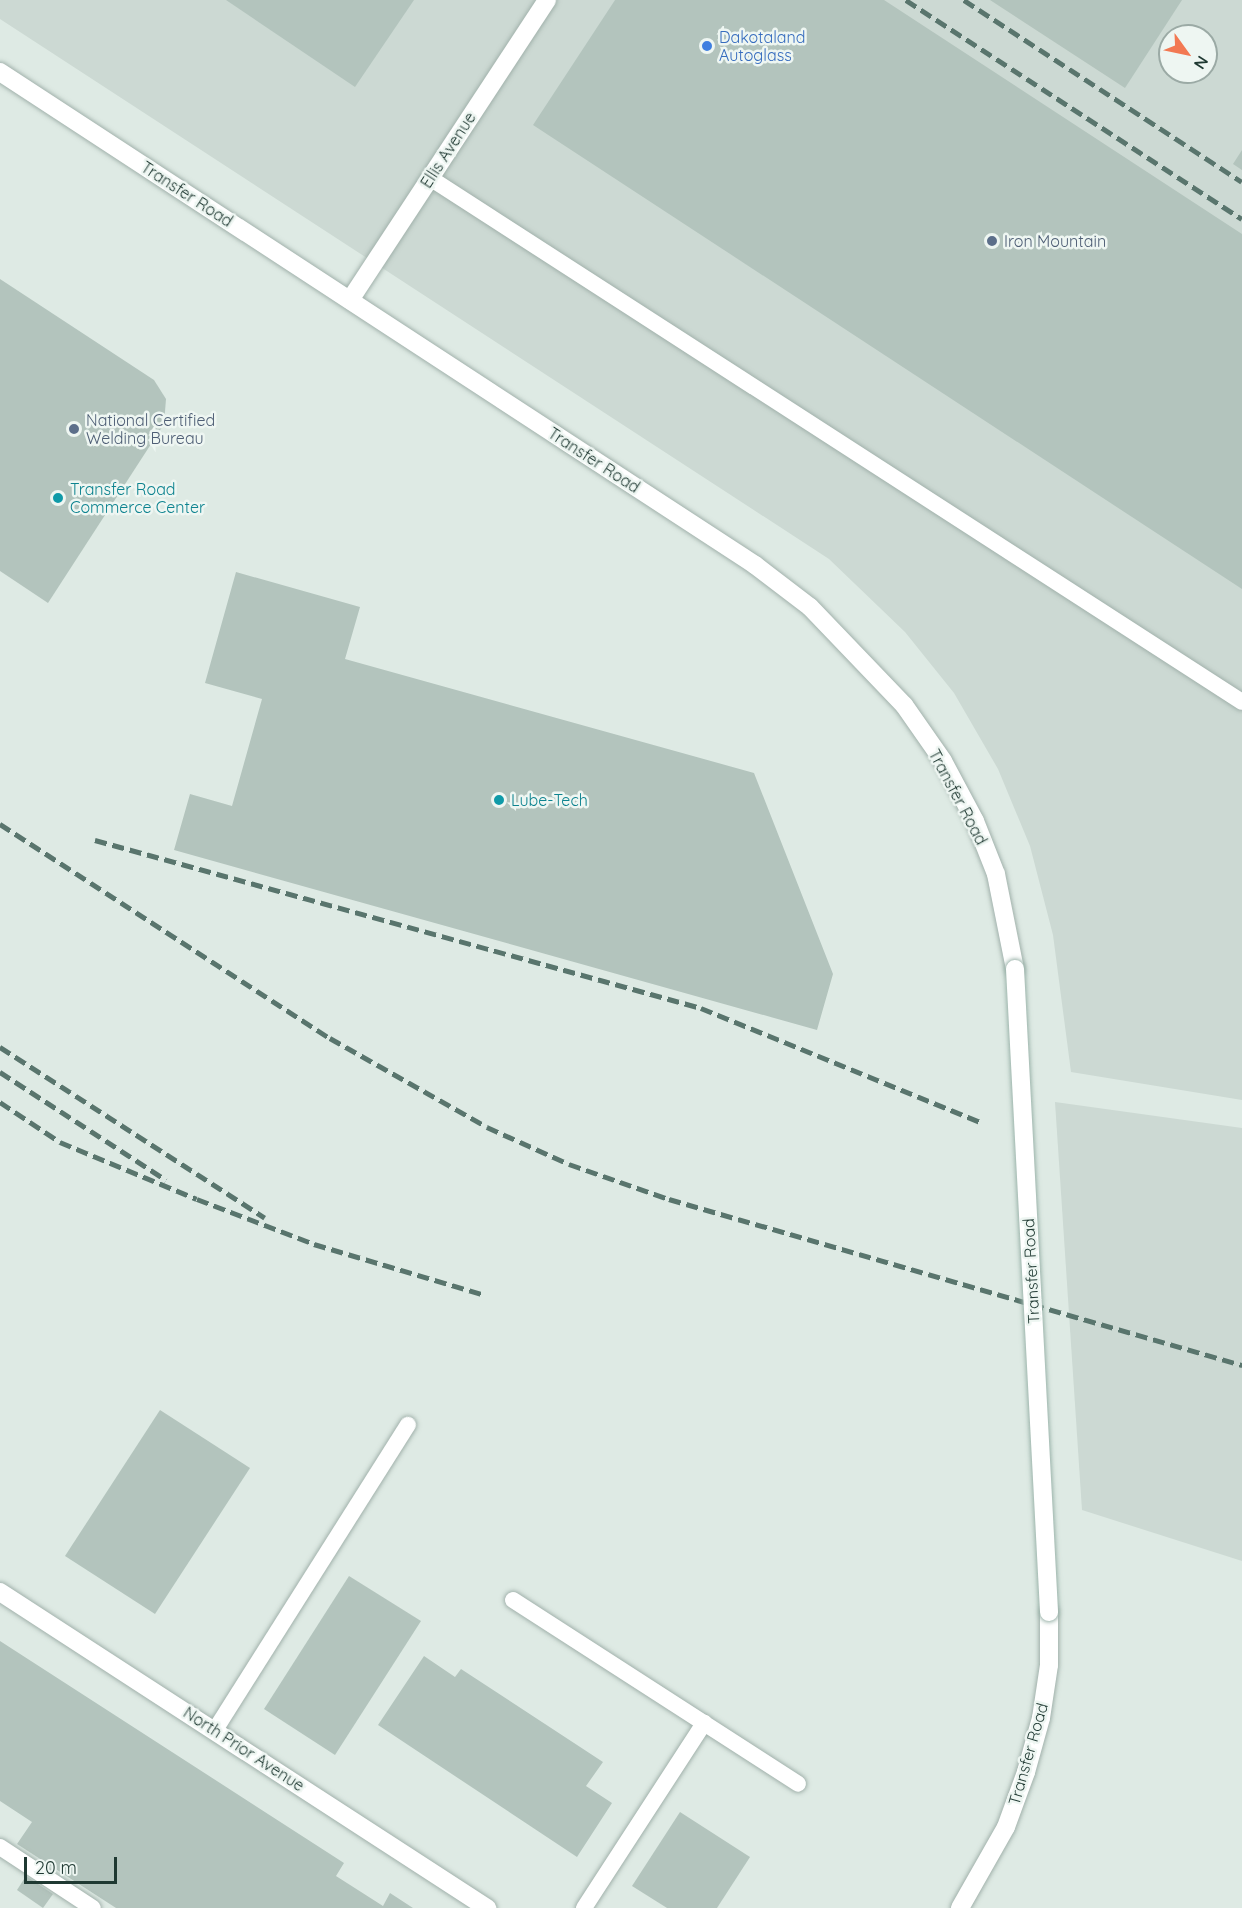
<!DOCTYPE html>
<html>
<head>
<meta charset="utf-8">
<style>
	body { margin:0 }
	#map { position:relative; width:1242px; height:1908px; overflow:hidden; background:#deeae4; font-family:Quicksand,sans-serif }
	div>[style] { position:absolute }
	.built>* { inset:0; background:#ccd9d3 }
	.building>* { inset:0; background:#b3c4bd }
	.roads { filter:drop-shadow(0 0 2px #a1b1ab) drop-shadow(0 0 2px #a1b1ab) }
	.lane>* { height:16px; margin:-8px; padding:0 8px; transform-origin:8px; border-radius:8px; background:#fff }
	.secondary>* { height:18px; margin:-9px; padding:0 9px; transform-origin:9px; border-radius:9px; background:#fff }
	.rail>* { height:4.5px; margin-top:-2.25px; transform-origin:0; background:repeating-linear-gradient(90deg,#59756d 0 12px,transparent 0 18px) }
	.bridges { filter:drop-shadow(0 0 2px #9db5ac) drop-shadow(0 0 2px #9db5ac) }
	.secondary-bridge>* { height:18px; margin:-9px; padding:0 9px; transform-origin:9px; border-radius:9px; background:#fff }
	.dots>* { width:16px; height:16px; translate:-50% -50%; box-sizing:border-box; border:3px solid #eef6f2; border-radius:50% }
	span { translate:-50% -50%; white-space:nowrap; text-align:center; line-height:1.15; -webkit-text-stroke:5px #eef6f2; paint-order:stroke }
	.shop-label { font-size:16px; color:#366cbe }
	.left { translate:0 -50%; text-align:left }
	.street-label { font-size:16px; color:#1f3932 }
	.service-label { font-size:16px; color:#4e5e75 }
	.culture-label { font-size:16px; color:#0d838f }
	.north { position:absolute; left:1158px; top:24px; width:60px; height:60px; box-sizing:border-box; background:#eef6f2; border:2px solid #9baaa5; border-radius:50%; rotate:123deg; font-size:16px; font-weight:700; line-height:24px; text-align:center; color:#1f3932 }
	.north::after { content:''; display:block; margin:auto; width:21px; height:27px; background:#f27953; clip-path:polygon(50% 0,100% 100%,50% 72%,0 100%) }
	.scale { position:absolute; left:24px; top:1857px; width:93px; height:27px; box-sizing:border-box; border:3px solid #1f3932; border-top:0; padding-left:8px; font-size:18px; line-height:21px; white-space:nowrap; color:#1f3932; -webkit-text-stroke:4px #eef6f2; paint-order:stroke }
</style>
</head>
<body>
<div id="map">
	<div class="built">
		<div style="clip-path:polygon(evenodd,0 0,1242px 0,1242px 1100px,1071px 1072px,1053px 935px,1030px 846px,998px 769px,954px 693px,905px 632px,829px 559px,0 19px,0 0,1170px 36px,1206px 36px,1206px 72px,1170px 72px,1170px 36px)"></div>
		<div style="clip-path:polygon(1055px 1102px,1242px 1128px,1242px 1561px,1082px 1510px)"></div>
	</div>
	<div class="building">
		<div style="clip-path:polygon(226px 0,414px 0,355px 87px)"></div>
		<div style="clip-path:polygon(615px 0,884px 0,1242px 234px,1242px 589px,533px 125px)"></div>
		<div style="clip-path:polygon(990px 0,1182px 0,1125px 88px)"></div>
		<div style="clip-path:polygon(1242px 150px,1242px 170px,1233px 164px)"></div>
		<div style="clip-path:polygon(0 279px,154px 380px,166px 399px,164px 424px,48px 603px,0 571px)"></div>
		<div style="clip-path:polygon(236px 572px,360px 607px,345px 659px,754px 773px,833px 974px,817px 1030px,174px 850px,190px 794px,232px 806px,262px 699px,205px 683px)"></div>
		<div style="clip-path:polygon(160px 1410px,250px 1468px,155px 1614px,65px 1556px)"></div>
		<div style="clip-path:polygon(349px 1576px,421px 1621px,335px 1755px,264px 1709px)"></div>
		<div style="clip-path:polygon(0 1641px,344px 1863px,336px 1876px,383px 1906px,390px 1893px,413px 1908px,116px 1908px,17px 1844px,32px 1822px,0 1801px)"></div>
		<div style="clip-path:polygon(424px 1656px,455px 1677px,461px 1669px,603px 1762px,586px 1786px,612px 1803px,577px 1857px,378px 1725px)"></div>
		<div style="clip-path:polygon(680px 1812px,750px 1857px,717px 1908px,667px 1908px,632px 1886px)"></div>
		<div style="clip-path:polygon(26px 1876px,53px 1894px,43px 1908px,17px 1890px)"></div>
	</div>
	<div class="roads">
		<div class="lane">
			<div style="left:430px;top:178px;width:966px;rotate:32.83deg"></div>
			<div style="left:513px;top:1600px;width:339px;rotate:32.8deg"></div>
			<div style="left:215px;top:1730px;width:361px;rotate:-57.7deg"></div>
			<div style="left:0;top:1847px;width:111px;rotate:33.3deg"></div>
			<div style="left:584px;top:1908px;width:221px;rotate:-57deg"></div>
		</div>
		<div class="secondary">
			<div style="left:0;top:72px;width:902px;rotate:33.14deg"></div>
			<div style="left:755px;top:565px;width:69px;rotate:37.4deg"></div>
			<div style="left:810px;top:607px;width:136px;rotate:46.2deg"></div>
			<div style="left:904px;top:705px;width:68px;rotate:55.1deg"></div>
			<div style="left:943px;top:761px;width:68px;rotate:61.9deg"></div>
			<div style="left:975px;top:821px;width:57px;rotate:68.4deg"></div>
			<div style="left:996px;top:874px;width:97px;rotate:78.7deg"></div>
			<div style="left:350px;top:300px;width:359px;rotate:-56.7deg"></div>
			<div style="left:0;top:1592px;width:581px;rotate:32.98deg"></div>
			<div style="left:960px;top:1908px;width:93px;rotate:-60.4deg"></div>
			<div style="left:1006px;top:1827px;width:59px;rotate:-70deg"></div>
			<div style="left:1026px;top:1772px;width:56px;rotate:-74.5deg"></div>
			<div style="left:1041px;top:1718px;width:54px;rotate:-81.4deg"></div>
			<div style="left:1049px;top:1665px;width:53px;rotate:-90deg"></div>
		</div>
	</div>
	<div class="rail">
		<div style="left:906px;top:0;width:401px;rotate:33.1deg"></div>
		<div style="left:964px;top:0;width:332px;rotate:33.2deg"></div>
		<div style="left:0;top:824px;width:393px;rotate:33deg"></div>
		<div style="left:330px;top:1038px;width:180px;rotate:29.5deg"></div>
		<div style="left:487px;top:1127px;width:90px;rotate:24.3deg"></div>
		<div style="left:569px;top:1164px;width:106px;rotate:19.3deg"></div>
		<div style="left:669px;top:1199px;width:597px;rotate:16.16deg"></div>
		<div style="left:95px;top:840px;width:629px;rotate:15.49deg"></div>
		<div style="left:701px;top:1008px;width:302px;rotate:22.2deg"></div>
		<div style="left:0;top:1047px;width:315px;rotate:32.8deg"></div>
		<div style="left:0;top:1072px;width:198px;rotate:33deg"></div>
		<div style="left:0;top:1102px;width:72px;rotate:33.7deg"></div>
		<div style="left:60px;top:1142px;width:148px;rotate:22.6deg"></div>
		<div style="left:197px;top:1199px;width:125px;rotate:21deg"></div>
		<div style="left:314px;top:1244px;width:178px;rotate:16.6deg"></div>
	</div>
	<div class="bridges">
		<div class="secondary-bridge">
			<div style="left:1015px;top:969px;width:644px;rotate:86.97deg"></div>
		</div>
	</div>
	<div class="dots">
		<div style="left:707px;top:46px;background:#3f7fe0"></div>
		<div style="left:992px;top:241px;background:#5c6f8a"></div>
		<div style="left:74px;top:429px;background:#5c6f8a"></div>
		<div style="left:58px;top:498px;background:#0f9aa8"></div>
		<div style="left:499px;top:800px;background:#0f9aa8"></div>
	</div>
	<div class="shop-label">
		<span class="left" style="left:719px;top:46px">Dakotaland<br>Autoglass</span>
	</div>
	<div class="street-label">
		<span style="left:448px;top:150px;rotate:-57deg">Ellis Avenue</span>
		<span style="left:187px;top:194px;rotate:33deg">Transfer Road</span>
		<span style="left:594px;top:460px;rotate:33deg">Transfer Road</span>
		<span style="left:958px;top:797px;rotate:62deg">Transfer Road</span>
		<span style="left:1031px;top:1271px;rotate:-93deg">Transfer Road</span>
		<span style="left:244px;top:1749px;rotate:33deg">North Prior Avenue</span>
		<span style="left:1028px;top:1754px;rotate:-74deg">Transfer Road</span>
	</div>
	<div class="service-label">
		<span class="left" style="left:1004px;top:241px">Iron Mountain</span>
		<span class="left" style="left:86px;top:429px">National Certified<br>Welding Bureau</span>
	</div>
	<div class="culture-label">
		<span class="left" style="left:70px;top:498px">Transfer Road<br>Commerce Center</span>
		<span class="left" style="left:511px;top:800px">Lube-Tech</span>
	</div>
	<div class="north">N</div>
	<div class="scale">20 m</div>
</div>
</body>
</html>
